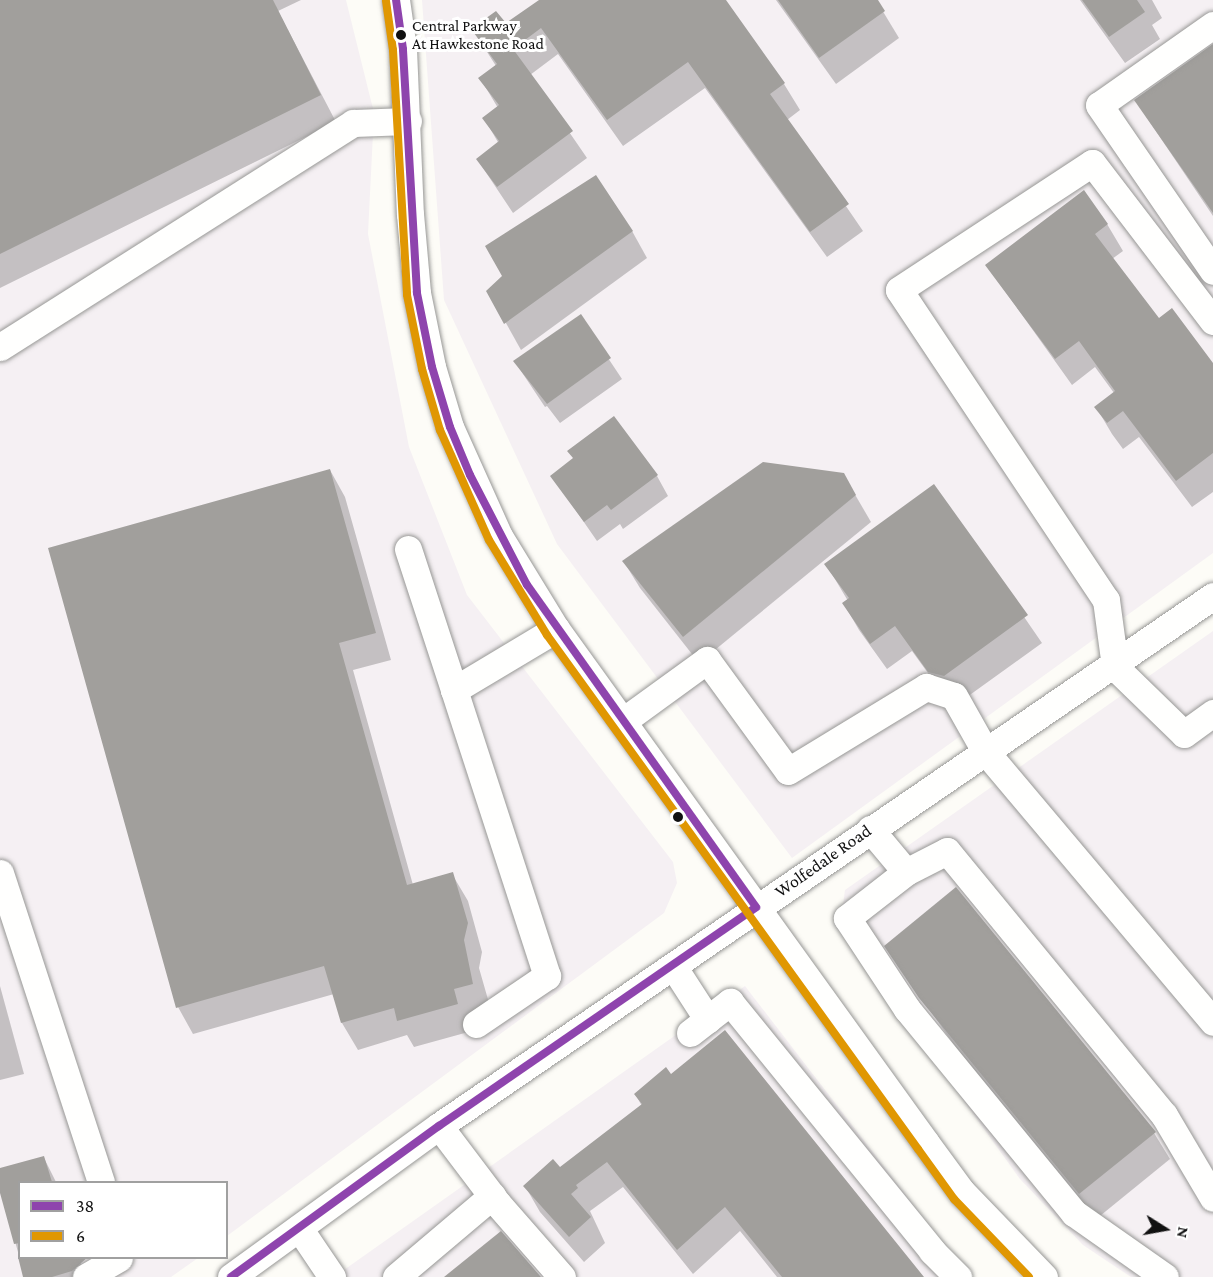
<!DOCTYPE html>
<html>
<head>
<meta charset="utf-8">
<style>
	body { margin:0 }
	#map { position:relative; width:1213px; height:1277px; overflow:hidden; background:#fdfcf7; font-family:"Crimson Pro",serif }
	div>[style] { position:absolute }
	.industrial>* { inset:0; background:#f5f0f3 }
	.shadow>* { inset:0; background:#0003 }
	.building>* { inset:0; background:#a19f9c }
	.roads { filter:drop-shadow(0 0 2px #979795) drop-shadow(0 0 2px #979795) }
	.minor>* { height:27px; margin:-13.5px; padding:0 13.5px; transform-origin:13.5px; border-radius:13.5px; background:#fffffe }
	.bus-1>* { height:8px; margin:-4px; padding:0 4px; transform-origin:4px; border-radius:4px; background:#8e44ad }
	.bus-2>* { height:8px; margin:-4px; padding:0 4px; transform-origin:4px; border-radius:4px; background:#e09702 }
	.dots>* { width:16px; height:16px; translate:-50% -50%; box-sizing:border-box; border:3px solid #fff; border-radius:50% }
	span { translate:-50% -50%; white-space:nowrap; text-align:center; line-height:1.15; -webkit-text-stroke:6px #fff; paint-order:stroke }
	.bus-label { font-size:16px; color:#111 }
	.left { translate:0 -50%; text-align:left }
	.street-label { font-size:18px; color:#111 }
	.legend { position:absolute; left:18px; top:1181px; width:210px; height:78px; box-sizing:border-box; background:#fff; border:2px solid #a0a0a0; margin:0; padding:8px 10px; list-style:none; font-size:18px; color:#111 }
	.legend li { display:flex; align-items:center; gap:12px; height:30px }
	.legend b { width:30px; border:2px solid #a0a0a0 }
	.north { position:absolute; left:1135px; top:1199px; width:60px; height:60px; -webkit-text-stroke:4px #fff; paint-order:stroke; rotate:101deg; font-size:16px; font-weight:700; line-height:24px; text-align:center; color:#111 }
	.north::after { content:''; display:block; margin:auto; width:21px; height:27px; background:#111; clip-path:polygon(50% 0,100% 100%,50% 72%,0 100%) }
</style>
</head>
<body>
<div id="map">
	<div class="industrial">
		<div style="clip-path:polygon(0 0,346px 0,374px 113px,368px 234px,409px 447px,467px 595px,673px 862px,677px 883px,664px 913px,227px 1236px,226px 1182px,20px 1182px,20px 1258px,198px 1258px,171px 1277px,0 1277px)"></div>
		<div style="clip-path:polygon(422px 0,1213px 0,1213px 553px,792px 858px,557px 544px,444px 300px)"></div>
		<div style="clip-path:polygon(1213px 631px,1213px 1277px,1131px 1277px,1083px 1245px,1020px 1179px,840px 929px,845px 890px)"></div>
		<div style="clip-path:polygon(745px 986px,969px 1277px,334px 1277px)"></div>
	</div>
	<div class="shadow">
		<div style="clip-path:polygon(0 0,301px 0,278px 11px,336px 122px,0 288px)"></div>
		<div style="clip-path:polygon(544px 0,724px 0,784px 84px,800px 110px,787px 120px,863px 231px,827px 257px,705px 88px,623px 146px,558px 54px,530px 75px,587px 158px,513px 213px,477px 159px,499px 144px,484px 118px,498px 108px,480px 78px,496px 66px,473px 30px,505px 26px)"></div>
		<div style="clip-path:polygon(776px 0,876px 0,899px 38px,836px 84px)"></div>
		<div style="clip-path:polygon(1080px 0,1152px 0,1162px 18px,1152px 25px,1160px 39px,1125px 63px)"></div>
		<div style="clip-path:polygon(1213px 46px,1213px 216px,1135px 100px)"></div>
		<div style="clip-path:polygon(1107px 224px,1123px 251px,1112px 259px,1158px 320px,1213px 365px,1213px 492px,1192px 507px,1139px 437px,1123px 449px,1112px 434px,1096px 407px,1114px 393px,1095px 367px,1072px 385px,987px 266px)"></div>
		<div style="clip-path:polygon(632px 231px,647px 258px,521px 350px,488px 291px)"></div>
		<div style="clip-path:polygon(580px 316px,622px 379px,560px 423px,547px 406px,545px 407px,515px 362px)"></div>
		<div style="clip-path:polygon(330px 470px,345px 497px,391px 660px,353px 670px,413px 885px,452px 874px,468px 901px,482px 952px,479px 968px,489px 1003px,472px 1031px,414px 1047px,407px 1035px,358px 1050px,342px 1023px,334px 994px,193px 1034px,178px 1007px)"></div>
		<div style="clip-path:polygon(843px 474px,871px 522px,699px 663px,640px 588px,624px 562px)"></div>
		<div style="clip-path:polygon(552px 476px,657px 476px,668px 496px,623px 529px,620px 524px,597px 541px)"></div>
		<div style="clip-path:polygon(934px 486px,1042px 643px,960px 702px,946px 698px,912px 651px,887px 669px,859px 630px,844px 604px,848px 601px,826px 564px)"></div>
		<div style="clip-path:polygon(886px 946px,1154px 1133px,1170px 1159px,1095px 1220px,963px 1058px)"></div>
		<div style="clip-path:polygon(0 986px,24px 1074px,0 1080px)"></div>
		<div style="clip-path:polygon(671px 1076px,922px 1277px,777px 1277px,740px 1231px,693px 1274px,623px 1187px,590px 1211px,605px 1243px,584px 1262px,540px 1212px,525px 1186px,560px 1169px,642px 1106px,635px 1094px)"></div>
		<div style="clip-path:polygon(44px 1158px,56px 1182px,20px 1182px,20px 1258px,79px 1258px,85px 1277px,25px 1277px,0 1188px,0 1170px)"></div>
	</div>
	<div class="building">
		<div style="clip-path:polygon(0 0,273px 0,321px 95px,0 254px)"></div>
		<div style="clip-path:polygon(539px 0,726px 0,785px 83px,770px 94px,849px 204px,810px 232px,688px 62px,607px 120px,541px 28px,513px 49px,573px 131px,497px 187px,476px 159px,499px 141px,482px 118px,499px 105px,478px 78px,497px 64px,471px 29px,496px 11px,506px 23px)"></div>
		<div style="clip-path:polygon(778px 0,878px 0,885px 11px,819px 58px)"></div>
		<div style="clip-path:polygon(1082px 0,1137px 0,1145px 12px,1109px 37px)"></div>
		<div style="clip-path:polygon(1213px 44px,1213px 213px,1134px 100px)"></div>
		<div style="clip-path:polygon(596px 175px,633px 231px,504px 324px,486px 291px,502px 276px,485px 246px)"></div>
		<div style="clip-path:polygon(1084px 190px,1108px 224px,1095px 234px,1159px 318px,1172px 308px,1213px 363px,1213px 453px,1176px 481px,1123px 411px,1107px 423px,1094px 407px,1115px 391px,1079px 341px,1055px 359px,985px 265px)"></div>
		<div style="clip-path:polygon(581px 314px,611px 358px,547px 404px,513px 361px)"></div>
		<div style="clip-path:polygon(614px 416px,658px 475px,611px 510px,607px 505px,584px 522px,550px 476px,573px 458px,567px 451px)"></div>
		<div style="clip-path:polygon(763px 462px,844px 473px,856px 495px,683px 637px,622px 561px)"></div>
		<div style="clip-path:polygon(330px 469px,376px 633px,339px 643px,407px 885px,453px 872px,468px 923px,464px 940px,473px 984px,454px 989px,458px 1004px,397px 1021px,394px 1008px,341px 1023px,324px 966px,176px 1008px,48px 548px)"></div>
		<div style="clip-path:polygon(934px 484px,1028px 615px,944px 676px,928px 672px,895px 626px,870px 644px,842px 603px,849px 598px,824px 564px)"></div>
		<div style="clip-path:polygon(956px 887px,1156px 1132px,1079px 1194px,919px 998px,884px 946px)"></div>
		<div style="clip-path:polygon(725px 1030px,924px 1277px,782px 1277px,725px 1207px,677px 1250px,607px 1162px,576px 1185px,578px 1188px,571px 1194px,591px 1217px,569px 1237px,523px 1186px,553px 1159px,560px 1167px,642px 1104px,634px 1094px,666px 1067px,671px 1074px)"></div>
		<div style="clip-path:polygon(44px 1156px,52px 1182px,20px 1182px,20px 1243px,14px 1244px,0 1193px,0 1168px)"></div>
		<div style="clip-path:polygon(501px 1231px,541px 1277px,444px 1277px)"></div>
		<div style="clip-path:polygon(18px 1257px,88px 1257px,72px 1271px,52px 1277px,23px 1277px)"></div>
	</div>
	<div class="roads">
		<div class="minor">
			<div style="left:396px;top:0;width:49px;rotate:81.9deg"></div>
			<div style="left:403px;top:49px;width:165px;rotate:87.6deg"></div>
			<div style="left:410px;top:214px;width:79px;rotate:84.9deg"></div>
			<div style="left:417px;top:293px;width:76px;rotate:78.5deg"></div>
			<div style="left:432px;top:367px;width:63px;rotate:73.3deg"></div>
			<div style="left:450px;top:427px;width:120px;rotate:65.8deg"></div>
			<div style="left:499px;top:536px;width:109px;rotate:58.5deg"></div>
			<div style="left:556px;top:629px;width:633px;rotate:54.25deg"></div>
			<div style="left:926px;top:1143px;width:61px;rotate:53.7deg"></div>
			<div style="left:962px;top:1192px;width:118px;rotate:46deg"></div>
			<div style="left:1213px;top:25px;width:139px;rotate:144.9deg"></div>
			<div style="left:1099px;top:105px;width:201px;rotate:55.5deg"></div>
			<div style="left:1213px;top:321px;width:199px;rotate:-127.4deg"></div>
			<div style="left:1092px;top:163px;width:231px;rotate:146.7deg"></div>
			<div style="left:899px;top:290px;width:373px;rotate:56.3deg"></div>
			<div style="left:1106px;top:600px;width:68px;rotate:82.3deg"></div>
			<div style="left:1115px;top:667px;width:96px;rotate:44.2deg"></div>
			<div style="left:1184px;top:734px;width:36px;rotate:-36deg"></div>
			<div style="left:0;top:347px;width:418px;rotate:-32.4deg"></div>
			<div style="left:353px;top:123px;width:55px;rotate:-2.1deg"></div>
			<div style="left:408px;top:549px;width:148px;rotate:71.9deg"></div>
			<div style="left:623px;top:721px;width:104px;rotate:-36deg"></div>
			<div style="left:707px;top:660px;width:137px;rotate:53.9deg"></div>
			<div style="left:788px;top:771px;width:162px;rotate:-31.3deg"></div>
			<div style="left:926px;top:687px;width:29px;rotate:18deg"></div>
			<div style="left:954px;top:696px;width:63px;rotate:60.6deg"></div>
			<div style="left:985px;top:751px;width:354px;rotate:49.9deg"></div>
			<div style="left:870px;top:829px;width:56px;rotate:50.1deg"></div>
			<div style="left:906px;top:872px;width:46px;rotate:-27.1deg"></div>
			<div style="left:947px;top:851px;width:342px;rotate:50.6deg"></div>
			<div style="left:1164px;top:1115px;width:96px;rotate:59.4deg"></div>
			<div style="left:906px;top:872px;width:75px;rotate:142.1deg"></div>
			<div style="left:847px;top:918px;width:109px;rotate:56.6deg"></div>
			<div style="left:907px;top:1009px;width:264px;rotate:50.7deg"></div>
			<div style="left:1074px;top:1213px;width:111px;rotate:35.1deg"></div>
			<div style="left:0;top:873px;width:325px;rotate:71.9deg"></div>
			<div style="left:673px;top:966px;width:64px;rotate:57.1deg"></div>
			<div style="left:476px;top:1024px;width:86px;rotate:-34.1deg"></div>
			<div style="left:547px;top:976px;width:301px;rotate:-108deg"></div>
			<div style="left:454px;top:690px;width:119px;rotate:-30.9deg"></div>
			<div style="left:690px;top:1033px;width:51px;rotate:-37.8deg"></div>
			<div style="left:730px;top:1002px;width:321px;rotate:50.9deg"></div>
			<div style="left:932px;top:1251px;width:37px;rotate:45deg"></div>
			<div style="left:439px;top:1126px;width:98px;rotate:52.9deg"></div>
			<div style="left:498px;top:1204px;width:97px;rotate:48.8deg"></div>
			<div style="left:299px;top:1228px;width:59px;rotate:56deg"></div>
			<div style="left:86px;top:1277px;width:38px;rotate:-30deg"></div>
			<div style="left:231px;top:1277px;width:257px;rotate:-36deg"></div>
			<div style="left:439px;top:1126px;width:938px;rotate:-34.4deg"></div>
			<div style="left:396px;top:1277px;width:126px;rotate:-40.2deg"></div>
		</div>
	</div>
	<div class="bus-1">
		<div style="left:231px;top:1277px;width:257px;rotate:-36deg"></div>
		<div style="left:439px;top:1126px;width:385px;rotate:-34.6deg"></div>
		<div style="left:756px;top:907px;width:395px;rotate:-125.4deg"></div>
		<div style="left:527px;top:585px;width:124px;rotate:-117.4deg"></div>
		<div style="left:470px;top:475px;width:52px;rotate:-112.6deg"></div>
		<div style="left:450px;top:427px;width:63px;rotate:-106.7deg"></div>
		<div style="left:432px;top:367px;width:76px;rotate:-101.5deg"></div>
		<div style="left:417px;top:293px;width:244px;rotate:-93.3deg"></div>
		<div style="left:403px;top:49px;width:49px;rotate:-98.1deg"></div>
	</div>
	<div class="bus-2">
		<div style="left:386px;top:1px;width:49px;rotate:81.9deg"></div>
		<div style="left:393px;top:50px;width:245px;rotate:86.7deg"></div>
		<div style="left:407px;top:295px;width:76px;rotate:78.5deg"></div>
		<div style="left:422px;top:369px;width:64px;rotate:73.6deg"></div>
		<div style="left:440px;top:430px;width:120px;rotate:66deg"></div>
		<div style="left:489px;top:540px;width:111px;rotate:58.6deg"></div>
		<div style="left:547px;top:635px;width:634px;rotate:54.18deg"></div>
		<div style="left:918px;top:1149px;width:62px;rotate:54.2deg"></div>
		<div style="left:954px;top:1199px;width:108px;rotate:46.1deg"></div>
	</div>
	<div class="dots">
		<div style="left:401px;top:35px;background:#111"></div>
		<div style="left:678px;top:817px;background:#111"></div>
	</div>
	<div class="bus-label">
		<span class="left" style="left:412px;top:35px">Central Parkway<br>At Hawkestone Road</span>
	</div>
	<div class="street-label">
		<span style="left:823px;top:861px;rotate:-35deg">Wolfedale Road</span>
	</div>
	<ul class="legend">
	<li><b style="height:8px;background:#8e44ad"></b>38</li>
	<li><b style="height:8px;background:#e09702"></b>6</li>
	</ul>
	<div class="north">N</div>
</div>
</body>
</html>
